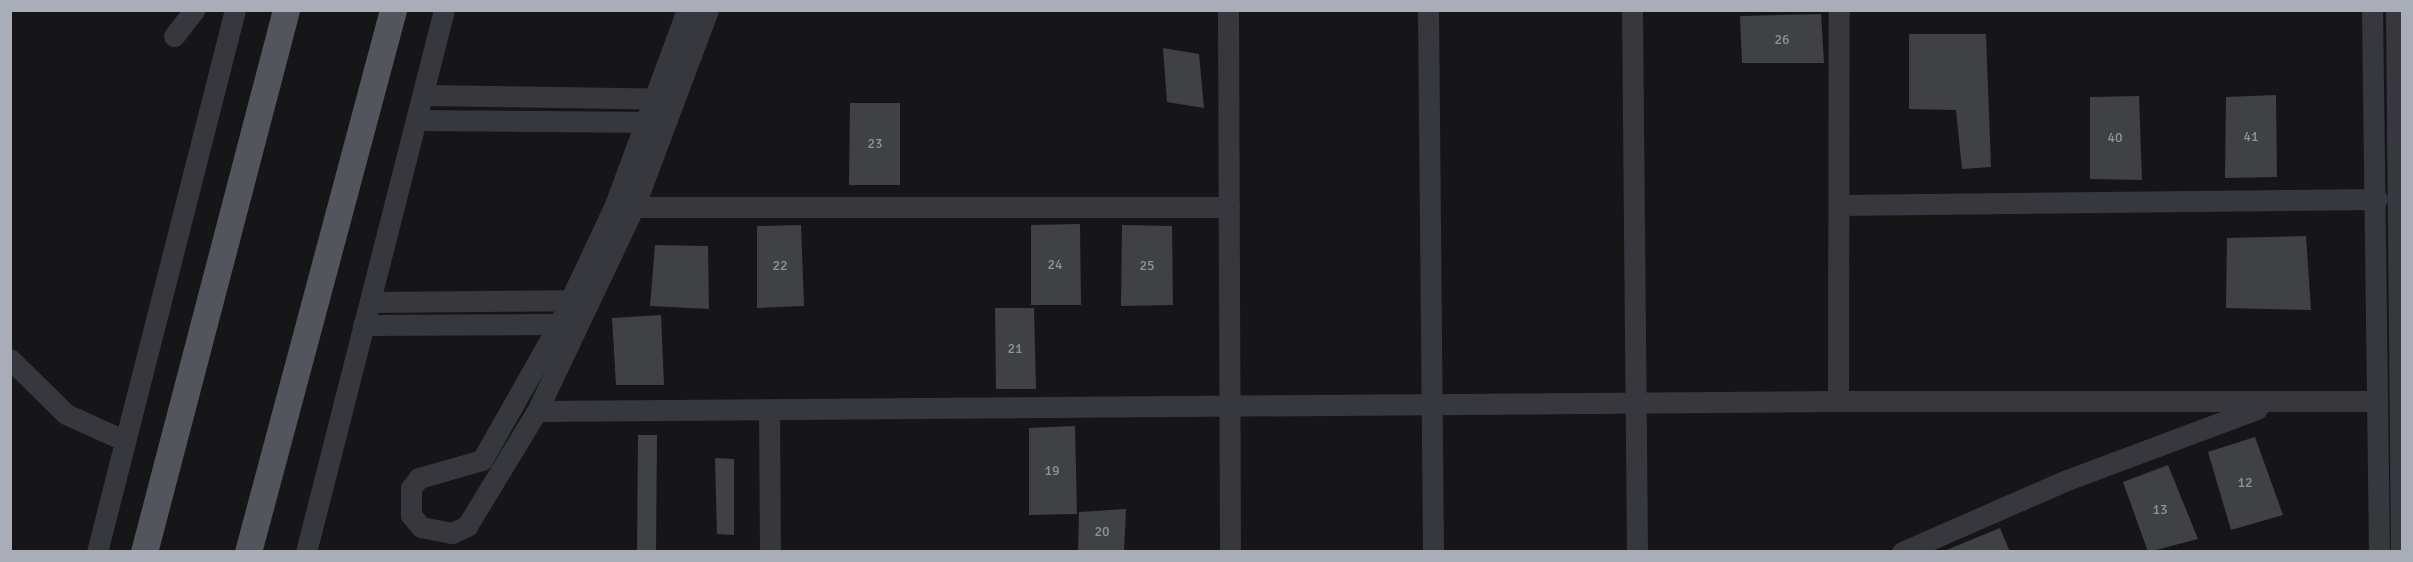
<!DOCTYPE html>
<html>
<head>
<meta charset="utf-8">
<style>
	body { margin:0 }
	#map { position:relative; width:2413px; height:562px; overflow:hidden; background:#161618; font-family:Signika,sans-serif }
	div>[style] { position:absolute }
	.building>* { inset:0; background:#404145 }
	.minor>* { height:21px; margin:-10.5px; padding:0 10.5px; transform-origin:10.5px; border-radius:10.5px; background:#37383d }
	.major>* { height:27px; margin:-13.5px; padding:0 13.5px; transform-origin:13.5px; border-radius:13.5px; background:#53555c }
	span { translate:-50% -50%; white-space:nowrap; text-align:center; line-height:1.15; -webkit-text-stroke:4.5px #111113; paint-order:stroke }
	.number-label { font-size:14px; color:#8e929b }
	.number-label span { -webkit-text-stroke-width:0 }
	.frame { position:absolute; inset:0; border:12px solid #a8adb8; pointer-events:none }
</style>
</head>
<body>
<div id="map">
	<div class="building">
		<div style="clip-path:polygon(1821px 14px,1824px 63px,1742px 63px,1740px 16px)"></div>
		<div style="clip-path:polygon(1909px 34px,1986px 34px,1991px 167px,1962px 169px,1956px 110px,1909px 109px)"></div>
		<div style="clip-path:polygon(1163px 48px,1199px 54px,1204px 108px,1167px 102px)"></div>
		<div style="clip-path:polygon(2276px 95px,2277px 177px,2225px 178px,2226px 97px)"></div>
		<div style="clip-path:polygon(2139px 96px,2142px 180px,2090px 179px,2090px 97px)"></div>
		<div style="clip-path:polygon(850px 103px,900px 103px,900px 185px,849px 185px)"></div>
		<div style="clip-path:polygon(1080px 224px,1081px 305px,1031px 305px,1031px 225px)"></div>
		<div style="clip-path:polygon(801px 225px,804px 306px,757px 308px,757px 226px)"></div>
		<div style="clip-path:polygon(1122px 225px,1172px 226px,1173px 305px,1121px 306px)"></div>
		<div style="clip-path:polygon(2306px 236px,2311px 310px,2226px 308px,2227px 238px)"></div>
		<div style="clip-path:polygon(655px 245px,708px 246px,709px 309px,650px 306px)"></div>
		<div style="clip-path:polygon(995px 308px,1034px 308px,1036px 389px,996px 389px)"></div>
		<div style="clip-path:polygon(661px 315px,664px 385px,616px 385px,612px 318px)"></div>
		<div style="clip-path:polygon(1075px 426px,1077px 514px,1029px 515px,1029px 428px)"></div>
		<div style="clip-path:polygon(638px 435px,657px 435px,656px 552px,637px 552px)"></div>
		<div style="clip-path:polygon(2255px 437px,2283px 515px,2231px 530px,2208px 452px)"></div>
		<div style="clip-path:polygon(715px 458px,734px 459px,734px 535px,717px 534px)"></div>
		<div style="clip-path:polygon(2168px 465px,2198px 539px,2148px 552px,2123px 482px)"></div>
		<div style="clip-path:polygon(1126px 509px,1124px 552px,1078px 552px,1079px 512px)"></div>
		<div style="clip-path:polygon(2000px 528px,2010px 552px,1944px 552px,1944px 551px)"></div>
	</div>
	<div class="minor">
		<div style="left:687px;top:10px;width:208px;rotate:110.3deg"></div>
		<div style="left:615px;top:205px;width:132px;rotate:115.2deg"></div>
		<div style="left:559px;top:324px;width:156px;rotate:119.5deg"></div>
		<div style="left:482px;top:460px;width:66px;rotate:164.1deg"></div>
		<div style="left:419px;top:478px;width:13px;rotate:129deg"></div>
		<div style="left:411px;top:488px;width:27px;rotate:90deg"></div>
		<div style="left:411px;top:515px;width:16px;rotate:50deg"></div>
		<div style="left:421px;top:527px;width:32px;rotate:11deg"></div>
		<div style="left:452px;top:533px;width:17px;rotate:-25deg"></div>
		<div style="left:467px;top:526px;width:135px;rotate:-58.7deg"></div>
		<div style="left:537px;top:411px;width:226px;rotate:-64.6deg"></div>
		<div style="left:634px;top:207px;width:210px;rotate:-69.4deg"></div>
		<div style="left:1228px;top:10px;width:542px;rotate:89.79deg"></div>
		<div style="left:1428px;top:10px;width:542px;rotate:89.47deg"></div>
		<div style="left:1632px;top:10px;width:542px;rotate:89.47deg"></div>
		<div style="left:2372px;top:10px;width:542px;rotate:89.26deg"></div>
		<div style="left:2396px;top:10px;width:542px;rotate:89.47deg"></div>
		<div style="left:174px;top:36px;width:33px;rotate:-52deg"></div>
		<div style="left:423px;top:95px;width:245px;rotate:0.9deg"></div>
		<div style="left:416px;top:120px;width:243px;rotate:0.5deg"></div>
		<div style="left:1839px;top:205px;width:538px;rotate:-0.64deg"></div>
		<div style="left:634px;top:207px;width:595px"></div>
		<div style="left:370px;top:302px;width:212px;rotate:-0.5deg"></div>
		<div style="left:363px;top:325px;width:206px;rotate:-0.3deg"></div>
		<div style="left:10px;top:359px;width:78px;rotate:44.5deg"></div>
		<div style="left:66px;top:414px;width:60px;rotate:24.4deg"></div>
		<div style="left:1838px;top:401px;width:539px"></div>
		<div style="left:537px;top:411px;width:1301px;rotate:-0.44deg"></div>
		<div style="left:1838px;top:401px;width:391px;rotate:-89.9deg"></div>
		<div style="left:769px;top:411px;width:141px;rotate:89.6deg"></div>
		<div style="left:97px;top:552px;width:559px;rotate:-75.72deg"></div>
		<div style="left:306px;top:552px;width:559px;rotate:-75.72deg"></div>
		<div style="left:1902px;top:552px;width:180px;rotate:-23.6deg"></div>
		<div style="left:2067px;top:480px;width:203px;rotate:-20.5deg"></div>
	</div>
	<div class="major">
		<div style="left:144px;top:552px;width:560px;rotate:-75.32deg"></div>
		<div style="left:248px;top:552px;width:561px;rotate:-75.02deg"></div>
	</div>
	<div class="number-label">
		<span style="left:1782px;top:40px">26</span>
		<span style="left:2251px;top:137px">41</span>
		<span style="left:2115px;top:138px">40</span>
		<span style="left:875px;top:144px">23</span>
		<span style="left:1055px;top:265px">24</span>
		<span style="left:780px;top:266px">22</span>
		<span style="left:1147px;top:266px">25</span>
		<span style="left:1015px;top:349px">21</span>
		<span style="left:1052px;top:471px">19</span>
		<span style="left:2245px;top:483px">12</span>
		<span style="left:2160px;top:510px">13</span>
		<span style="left:1102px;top:532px">20</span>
	</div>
	<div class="frame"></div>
</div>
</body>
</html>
